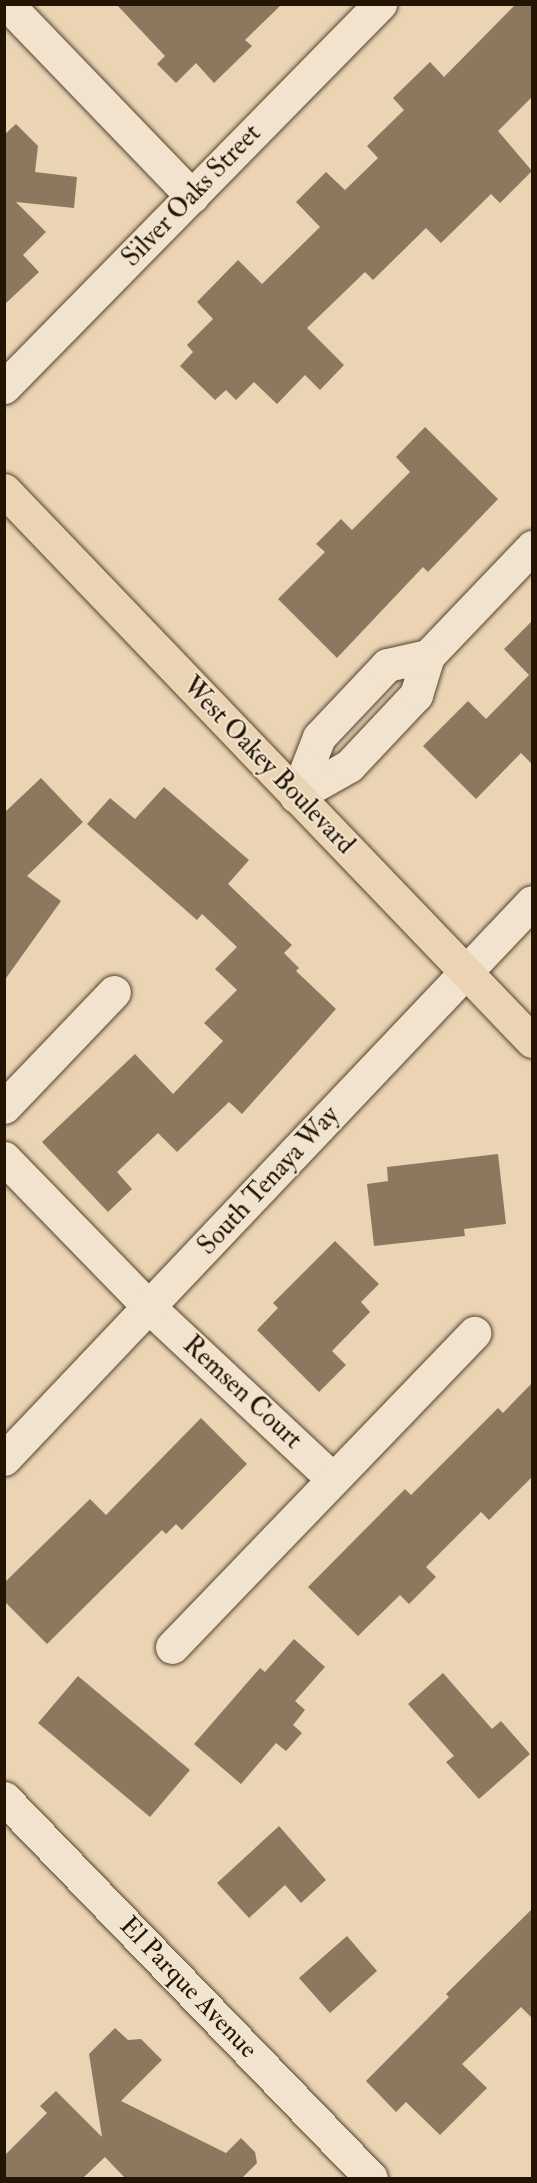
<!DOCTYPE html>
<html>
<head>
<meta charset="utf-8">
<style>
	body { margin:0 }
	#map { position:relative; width:537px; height:2183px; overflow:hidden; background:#ead4b3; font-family:"IM FELL Double Pica",serif }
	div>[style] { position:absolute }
	.building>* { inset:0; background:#8b785f }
	.roads { filter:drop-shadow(0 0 2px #564430) drop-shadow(0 0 2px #564430) }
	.minor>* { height:33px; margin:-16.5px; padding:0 16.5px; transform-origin:16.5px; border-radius:16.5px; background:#f1e3ce }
	.major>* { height:33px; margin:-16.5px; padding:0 16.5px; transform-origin:16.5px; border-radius:16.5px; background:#ead4b3 }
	span { translate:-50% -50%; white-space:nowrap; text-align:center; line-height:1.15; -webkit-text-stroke:4.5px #f1e3ce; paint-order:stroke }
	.street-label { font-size:26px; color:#241404 }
	.frame { position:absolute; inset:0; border:6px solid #241404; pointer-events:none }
</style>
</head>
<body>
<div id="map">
	<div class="building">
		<div style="clip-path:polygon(116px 4px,282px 4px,245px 40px,252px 46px,214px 83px,196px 63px,176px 83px,157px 64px,165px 56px)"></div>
		<div style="clip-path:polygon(516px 4px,532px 4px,532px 97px,498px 131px,532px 171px,500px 203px,491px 194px,441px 243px,426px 228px,373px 280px,365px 272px,307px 328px,344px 365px,320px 390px,305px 375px,277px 404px,254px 382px,236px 400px,226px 390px,215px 400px,180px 366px,193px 352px,187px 345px,213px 319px,197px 302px,238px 260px,262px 284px,320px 227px,296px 202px,326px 172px,345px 190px,378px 158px,367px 146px,404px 110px,393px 98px,430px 62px,444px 77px)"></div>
		<div style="clip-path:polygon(16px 124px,38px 146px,35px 172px,77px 177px,74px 208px,16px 202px,46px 232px,23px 255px,39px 272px,4px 305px,4px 135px)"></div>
		<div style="clip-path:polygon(425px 427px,498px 499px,428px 572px,423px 567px,337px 658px,278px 599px,325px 552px,316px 544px,341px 519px,352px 530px,410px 472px,396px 457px)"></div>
		<div style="clip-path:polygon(532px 621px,532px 764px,521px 753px,476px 799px,423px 746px,468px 701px,486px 719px,529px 675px,504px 649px)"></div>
		<div style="clip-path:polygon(41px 778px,83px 822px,27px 876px,61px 901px,4px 981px,4px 813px)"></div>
		<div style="clip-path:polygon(164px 787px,249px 860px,228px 884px,292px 945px,284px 953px,299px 968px,296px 971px,336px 1009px,242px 1114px,229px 1102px,177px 1152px,158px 1133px,117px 1172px,132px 1189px,108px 1212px,42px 1142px,135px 1054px,173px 1094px,223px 1041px,204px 1023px,237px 990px,215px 969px,237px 947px,202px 914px,197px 920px,87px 824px,110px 798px,135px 819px)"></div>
		<div style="clip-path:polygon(498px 1154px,506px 1224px,464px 1229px,465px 1236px,374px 1246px,367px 1184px,388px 1181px,387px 1167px)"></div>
		<div style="clip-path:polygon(335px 1241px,379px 1284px,361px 1302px,370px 1312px,332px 1351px,346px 1365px,319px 1392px,257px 1330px,278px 1308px,273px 1303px)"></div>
		<div style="clip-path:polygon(532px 1383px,532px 1477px,489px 1520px,481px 1512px,426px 1567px,436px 1577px,409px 1604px,400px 1595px,358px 1636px,308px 1587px,405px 1489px,411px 1495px,498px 1408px,503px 1413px)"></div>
		<div style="clip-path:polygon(201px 1418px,247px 1464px,182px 1530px,176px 1524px,166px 1534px,162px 1530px,47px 1644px,4px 1601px,4px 1583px,90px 1499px,106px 1515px)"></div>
		<div style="clip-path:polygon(294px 1639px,325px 1667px,295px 1701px,305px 1710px,293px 1725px,302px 1733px,286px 1751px,276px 1743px,241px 1784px,194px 1744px,260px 1668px,265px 1672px)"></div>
		<div style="clip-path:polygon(443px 1673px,492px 1729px,501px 1721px,530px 1754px,479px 1799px,446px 1762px,454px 1756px,408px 1704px)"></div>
		<div style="clip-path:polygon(78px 1676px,190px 1770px,150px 1817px,38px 1723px)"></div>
		<div style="clip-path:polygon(279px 1826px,326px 1880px,301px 1903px,285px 1885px,249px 1918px,217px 1883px)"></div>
		<div style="clip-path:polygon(532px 1909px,532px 2018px,521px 2007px,462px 2064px,487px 2088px,440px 2135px,406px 2102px,396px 2112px,366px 2081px,449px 1997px,446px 1994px)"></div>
		<div style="clip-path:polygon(347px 1936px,377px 1971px,330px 2013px,299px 1978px)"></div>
		<div style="clip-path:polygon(115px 2028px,128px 2040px,141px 2039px,162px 2060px,121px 2101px,226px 2153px,241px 2138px,255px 2152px,257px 2163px,242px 2178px,125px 2178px,105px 2157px,83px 2178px,4px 2178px,4px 2156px,47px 2113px,40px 2106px,56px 2091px,102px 2137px,89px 2054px)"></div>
	</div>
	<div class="roads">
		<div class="minor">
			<div style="left:7px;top:4px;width:267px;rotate:46.1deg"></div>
			<div style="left:4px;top:387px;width:537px;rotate:-45.53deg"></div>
			<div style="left:296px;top:796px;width:61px;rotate:-29.5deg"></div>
			<div style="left:349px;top:766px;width:98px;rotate:-46.7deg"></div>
			<div style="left:416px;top:695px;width:41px;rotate:-72.9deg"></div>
			<div style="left:428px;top:656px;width:151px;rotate:-46.3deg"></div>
			<div style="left:296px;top:796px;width:63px;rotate:-68.7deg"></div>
			<div style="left:319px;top:737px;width:99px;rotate:-46.6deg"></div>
			<div style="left:387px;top:665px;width:42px;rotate:-12.4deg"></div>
			<div style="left:4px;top:1107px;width:159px;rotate:-46.3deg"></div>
			<div style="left:4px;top:1158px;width:209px;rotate:45.8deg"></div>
			<div style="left:150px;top:1308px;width:250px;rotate:43.1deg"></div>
			<div style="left:4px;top:1459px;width:767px;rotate:-46.53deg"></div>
			<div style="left:172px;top:1647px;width:436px;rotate:-46.1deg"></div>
			<div style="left:4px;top:1798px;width:528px;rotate:46deg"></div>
		</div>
		<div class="major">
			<div style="left:4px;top:490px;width:763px;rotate:46.22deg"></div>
		</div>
	</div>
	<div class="street-label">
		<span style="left:192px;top:196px;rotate:-46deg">Silver Oaks Street</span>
		<span style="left:268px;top:766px;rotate:46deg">West Oakey Boulevard</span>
		<span style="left:269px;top:1181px;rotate:-47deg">South Tenaya Way</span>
		<span style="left:242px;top:1393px;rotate:43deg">Remsen Court</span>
		<span style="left:188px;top:1988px;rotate:46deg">El Parque Avenue</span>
	</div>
	<div class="frame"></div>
</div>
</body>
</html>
